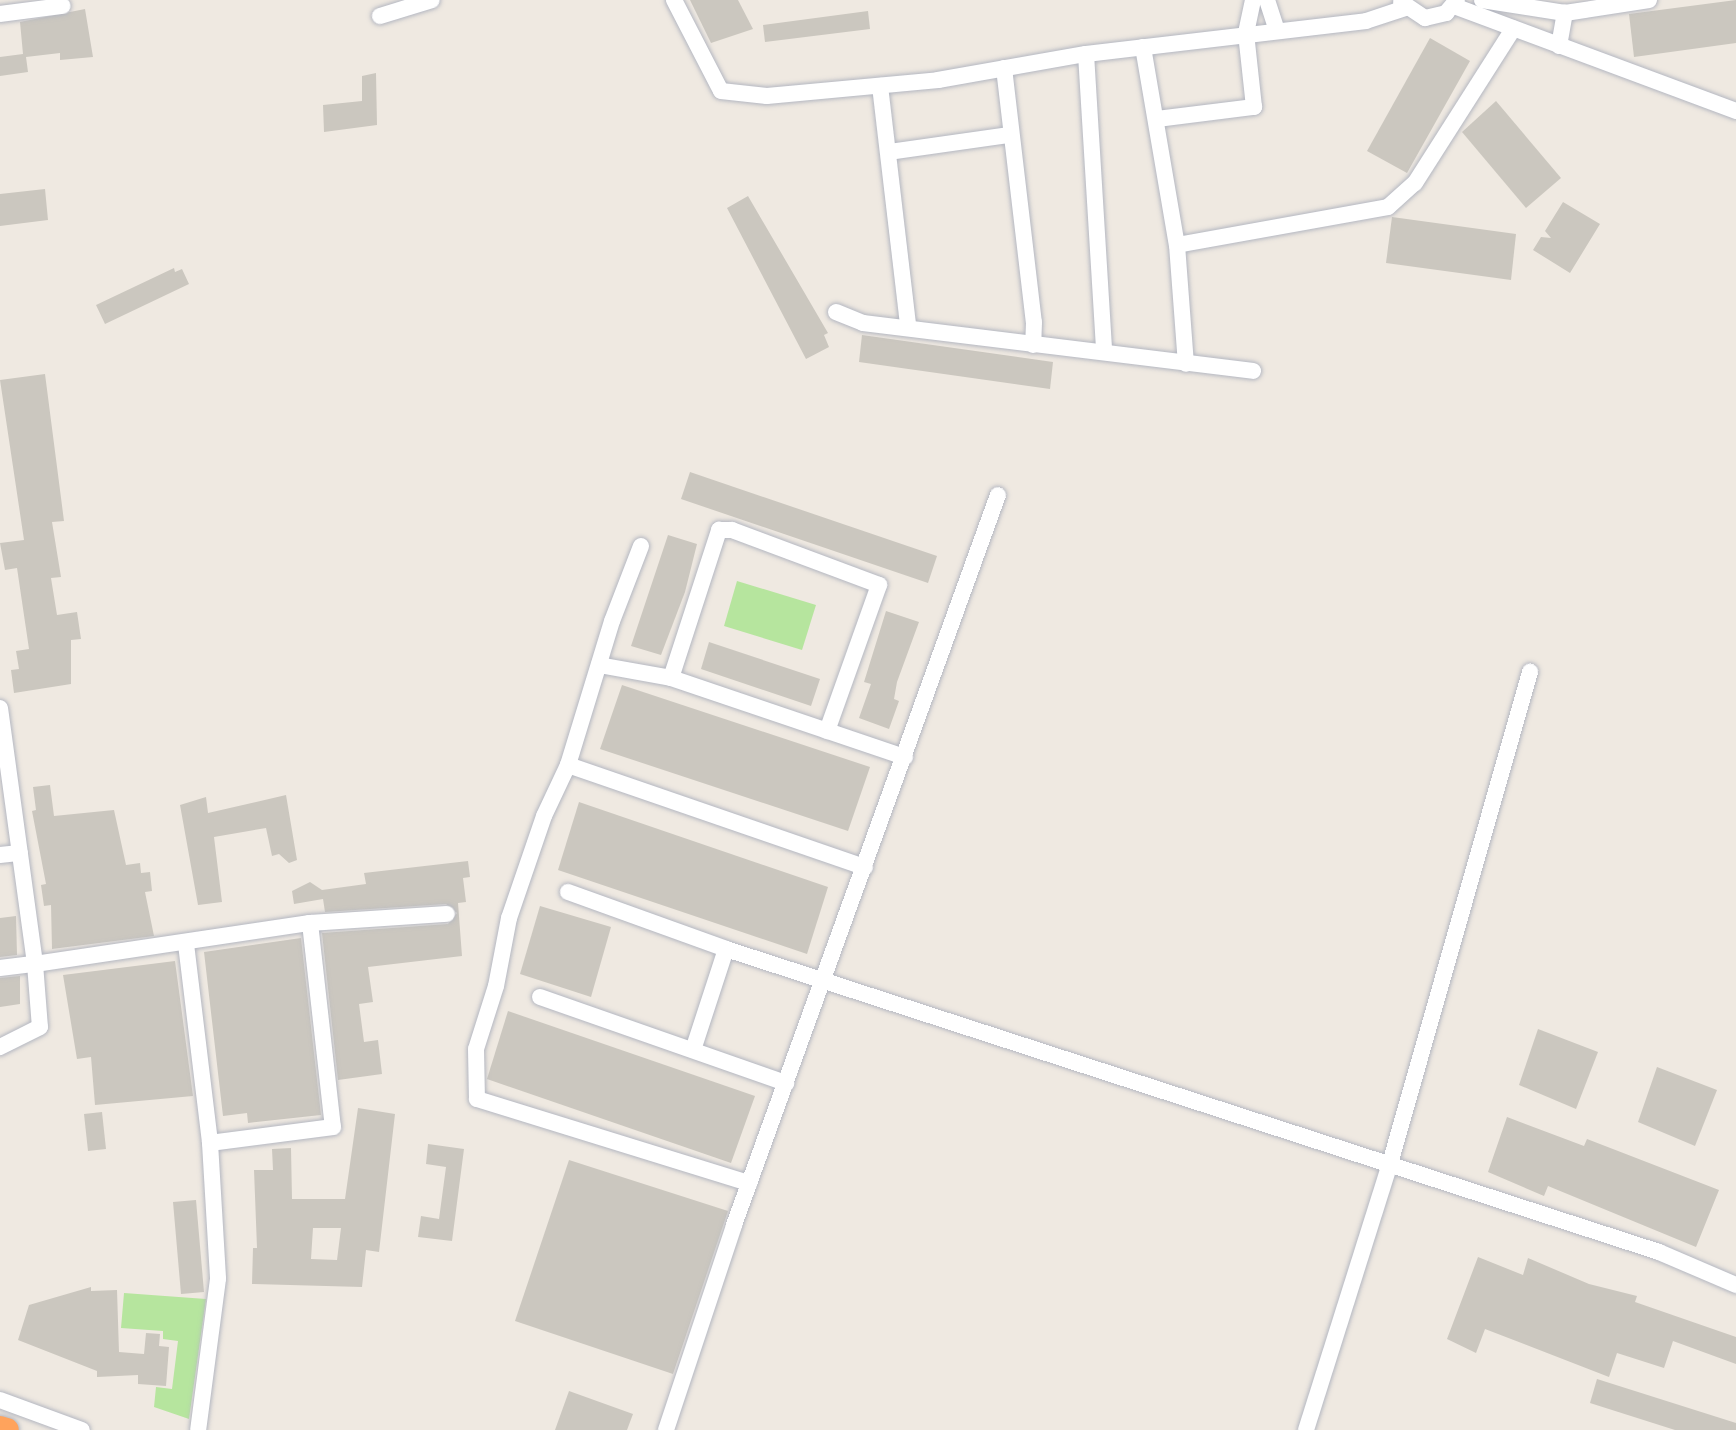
<!DOCTYPE html>
<html>
<head>
<meta charset="utf-8">
<style>
	body { margin:0 }
	#map { position:relative; width:1736px; height:1430px; overflow:hidden; background:#efe9e1; font-family:"Exo 2",sans-serif }
	div>[style] { position:absolute }
	.green>* { inset:0; background:#b6e59e }
	.building>* { inset:0; background:#cbc7bf }
	.roads { filter:drop-shadow(0 0 2px #b4b7c1) drop-shadow(0 0 2px #b4b7c1) }
	.minor>* { height:16px; margin:-8px; padding:0 8px; transform-origin:8px; border-radius:8px; background:#fff }
	.highway>* { height:24px; margin:-12px; padding:0 12px; transform-origin:12px; border-radius:12px; background:#ffa35c }
	span { translate:-50% -50%; white-space:nowrap; text-align:center; line-height:1.15; -webkit-text-stroke:5px #fff; paint-order:stroke }
</style>
</head>
<body>
<div id="map">
	<div class="green">
		<div style="clip-path:polygon(737px 581px,816px 605px,802px 650px,724px 626px)"></div>
		<div style="clip-path:polygon(124px 1293px,206px 1299px,189px 1419px,154px 1407px,156px 1387px,172px 1389px,178px 1341px,163px 1339px,163px 1331px,121px 1328px)"></div>
	</div>
	<div class="building">
		<div style="clip-path:polygon(690px 0,738px 0,753px 29px,711px 43px)"></div>
		<div style="clip-path:polygon(1736px 0,1736px 43px,1634px 57px,1629px 14px)"></div>
		<div style="clip-path:polygon(85px 9px,93px 57px,60px 60px,60px 53px,26px 57px,28px 72px,0 76px,0 57px,23px 54px,20px 22px)"></div>
		<div style="clip-path:polygon(868px 11px,870px 29px,765px 42px,763px 25px)"></div>
		<div style="clip-path:polygon(1430px 38px,1470px 61px,1407px 173px,1367px 151px)"></div>
		<div style="clip-path:polygon(376px 73px,377px 125px,324px 132px,323px 105px,362px 101px,362px 76px)"></div>
		<div style="clip-path:polygon(1496px 101px,1561px 178px,1526px 208px,1462px 132px)"></div>
		<div style="clip-path:polygon(45px 189px,48px 220px,0 226px,0 194px)"></div>
		<div style="clip-path:polygon(748px 196px,828px 333px,824px 335px,829px 347px,806px 359px,727px 208px)"></div>
		<div style="clip-path:polygon(1563px 202px,1600px 224px,1570px 273px,1533px 250px,1541px 237px,1551px 238px,1545px 231px)"></div>
		<div style="clip-path:polygon(1392px 217px,1516px 234px,1511px 280px,1386px 263px)"></div>
		<div style="clip-path:polygon(174px 268px,175px 272px,182px 269px,189px 284px,105px 324px,96px 305px)"></div>
		<div style="clip-path:polygon(862px 335px,1053px 362px,1050px 389px,859px 362px)"></div>
		<div style="clip-path:polygon(45px 374px,64px 521px,52px 522px,61px 577px,51px 578px,57px 615px,77px 612px,81px 639px,71px 640px,71px 684px,14px 693px,11px 670px,19px 669px,16px 651px,29px 649px,17px 568px,5px 570px,0 543px,24px 540px,0 380px)"></div>
		<div style="clip-path:polygon(690px 472px,937px 556px,928px 583px,681px 499px)"></div>
		<div style="clip-path:polygon(668px 535px,697px 544px,685px 592px,661px 655px,631px 646px)"></div>
		<div style="clip-path:polygon(886px 611px,919px 622px,897px 682px,894px 699px,899px 701px,889px 729px,859px 718px,871px 684px,864px 682px)"></div>
		<div style="clip-path:polygon(709px 642px,820px 679px,811px 706px,701px 669px)"></div>
		<div style="clip-path:polygon(622px 685px,870px 767px,848px 831px,600px 749px)"></div>
		<div style="clip-path:polygon(50px 785px,54px 816px,114px 810px,126px 865px,140px 863px,141px 873px,150px 872px,152px 891px,145px 892px,154px 936px,52px 949px,51px 905px,44px 906px,41px 885px,46px 884px,32px 811px,36px 810px,33px 787px)"></div>
		<div style="clip-path:polygon(286px 795px,297px 860px,289px 863px,279px 854px,272px 856px,266px 828px,214px 837px,222px 902px,198px 905px,180px 805px,206px 797px,208px 813px)"></div>
		<div style="clip-path:polygon(579px 802px,828px 887px,807px 954px,558px 870px)"></div>
		<div style="clip-path:polygon(468px 861px,470px 877px,463px 878px,466px 902px,458px 903px,462px 956px,368px 967px,373px 1002px,359px 1004px,364px 1042px,378px 1040px,382px 1074px,338px 1080px,322px 933px,448px 924px,457px 913px,446px 904px,325px 912px,323px 899px,294px 904px,292px 891px,310px 882px,322px 890px,366px 884px,364px 873px)"></div>
		<div style="clip-path:polygon(540px 906px,611px 927px,591px 997px,520px 974px)"></div>
		<div style="clip-path:polygon(16px 916px,17px 955px,0 957px,0 918px)"></div>
		<div style="clip-path:polygon(301px 938px,321px 1115px,248px 1123px,247px 1113px,223px 1116px,204px 952px)"></div>
		<div style="clip-path:polygon(175px 961px,193px 1096px,95px 1105px,91px 1057px,77px 1059px,63px 975px)"></div>
		<div style="clip-path:polygon(20px 976px,20px 1004px,0 1007px,0 978px)"></div>
		<div style="clip-path:polygon(508px 1011px,755px 1096px,731px 1163px,487px 1079px)"></div>
		<div style="clip-path:polygon(1538px 1029px,1598px 1052px,1576px 1109px,1519px 1085px)"></div>
		<div style="clip-path:polygon(1657px 1067px,1717px 1090px,1695px 1146px,1638px 1122px)"></div>
		<div style="clip-path:polygon(evenodd,358px 1108px,395px 1114px,379px 1252px,366px 1250px,362px 1287px,252px 1284px,253px 1248px,257px 1248px,254px 1170px,273px 1170px,272px 1149px,291px 1148px,292px 1199px,345px 1199px,358px 1108px,313px 1228px,341px 1228px,337px 1260px,311px 1259px,313px 1228px)"></div>
		<div style="clip-path:polygon(102px 1112px,106px 1149px,88px 1151px,84px 1114px)"></div>
		<div style="clip-path:polygon(1507px 1117px,1584px 1146px,1587px 1139px,1719px 1190px,1696px 1247px,1548px 1186px,1544px 1196px,1488px 1172px)"></div>
		<div style="clip-path:polygon(428px 1144px,464px 1149px,452px 1241px,418px 1237px,421px 1216px,439px 1219px,446px 1167px,426px 1164px)"></div>
		<div style="clip-path:polygon(569px 1160px,728px 1211px,673px 1374px,515px 1321px)"></div>
		<div style="clip-path:polygon(196px 1200px,204px 1292px,181px 1294px,173px 1202px)"></div>
		<div style="clip-path:polygon(1478px 1257px,1523px 1275px,1528px 1258px,1589px 1284px,1637px 1296px,1635px 1302px,1736px 1337px,1736px 1364px,1673px 1341px,1664px 1368px,1617px 1353px,1609px 1377px,1485px 1329px,1476px 1353px,1447px 1339px)"></div>
		<div style="clip-path:polygon(91px 1287px,91px 1291px,117px 1290px,119px 1352px,144px 1354px,146px 1333px,160px 1334px,159px 1346px,169px 1347px,166px 1386px,138px 1384px,138px 1375px,97px 1377px,97px 1371px,18px 1340px,29px 1305px)"></div>
		<div style="clip-path:polygon(1597px 1379px,1736px 1423px,1736px 1430px,1675px 1430px,1590px 1403px)"></div>
		<div style="clip-path:polygon(569px 1391px,633px 1414px,627px 1430px,555px 1430px)"></div>
	</div>
	<div class="roads">
		<div class="minor">
			<div style="left:674px;top:0;width:102px;rotate:62.7deg"></div>
			<div style="left:721px;top:91px;width:46px;rotate:6.2deg"></div>
			<div style="left:767px;top:96px;width:172px;rotate:-5.3deg"></div>
			<div style="left:938px;top:80px;width:150px;rotate:-10deg"></div>
			<div style="left:1086px;top:54px;width:282px;rotate:-6.7deg"></div>
			<div style="left:1366px;top:21px;width:41px;rotate:-18.4deg"></div>
			<div style="left:1267px;top:0;width:32px;rotate:72deg"></div>
			<div style="left:1482px;top:0;width:84px;rotate:8.9deg"></div>
			<div style="left:1565px;top:13px;width:85px;rotate:-8.8deg"></div>
			<div style="left:1401px;top:2px;width:29px;rotate:34deg"></div>
			<div style="left:1425px;top:18px;width:22px;rotate:-13deg"></div>
			<div style="left:1446px;top:13px;width:17px;rotate:-50deg"></div>
			<div style="left:1454px;top:6px;width:301px;rotate:20.4deg"></div>
			<div style="left:0;top:14px;width:63px;rotate:-7.4deg"></div>
			<div style="left:380px;top:16px;width:54px;rotate:-17.1deg"></div>
			<div style="left:1559px;top:46px;width:34px;rotate:-80deg"></div>
			<div style="left:1143px;top:47px;width:201px;rotate:80.3deg"></div>
			<div style="left:1177px;top:245px;width:119px;rotate:85.7deg"></div>
			<div style="left:1086px;top:54px;width:297px;rotate:86.5deg"></div>
			<div style="left:1004px;top:68px;width:256px;rotate:83.3deg"></div>
			<div style="left:1034px;top:322px;width:23px;rotate:92deg"></div>
			<div style="left:880px;top:86px;width:242px;rotate:83.3deg"></div>
			<div style="left:1157px;top:119px;width:98px;rotate:-7.1deg"></div>
			<div style="left:1254px;top:107px;width:74px;rotate:-96.2deg"></div>
			<div style="left:1246px;top:33px;width:34px;rotate:-78deg"></div>
			<div style="left:889px;top:152px;width:121px;rotate:-8.1deg"></div>
			<div style="left:1177px;top:245px;width:214px;rotate:-10.2deg"></div>
			<div style="left:1388px;top:207px;width:36px;rotate:-42deg"></div>
			<div style="left:1415px;top:183px;width:183px;rotate:-57.5deg"></div>
			<div style="left:836px;top:312px;width:29px;rotate:22deg"></div>
			<div style="left:863px;top:323px;width:393px;rotate:7deg"></div>
			<div style="left:641px;top:546px;width:80px;rotate:111.1deg"></div>
			<div style="left:612px;top:621px;width:151px;rotate:107deg"></div>
			<div style="left:568px;top:765px;width:56px;rotate:115.2deg"></div>
			<div style="left:544px;top:816px;width:108px;rotate:108.9deg"></div>
			<div style="left:509px;top:918px;width:69px;rotate:100.8deg"></div>
			<div style="left:496px;top:986px;width:66px;rotate:107.6deg"></div>
			<div style="left:476px;top:1049px;width:50px;rotate:88.9deg"></div>
			<div style="left:477px;top:1099px;width:285px;rotate:17.2deg"></div>
			<div style="left:599px;top:665px;width:73px;rotate:10.2deg"></div>
			<div style="left:671px;top:678px;width:247px;rotate:18.7deg"></div>
			<div style="left:671px;top:678px;width:156px;rotate:-72deg"></div>
			<div style="left:719px;top:530px;width:13px"></div>
			<div style="left:732px;top:530px;width:157px;rotate:20.5deg"></div>
			<div style="left:879px;top:585px;width:155px;rotate:109.6deg"></div>
			<div style="left:0;top:708px;width:258px;rotate:82.2deg"></div>
			<div style="left:35px;top:964px;width:278px;rotate:-8.5deg"></div>
			<div style="left:310px;top:923px;width:205px;rotate:83.6deg"></div>
			<div style="left:333px;top:1127px;width:124px;rotate:172.6deg"></div>
			<div style="left:210px;top:1143px;width:136px;rotate:86.6deg"></div>
			<div style="left:218px;top:1279px;width:152px;rotate:97.5deg"></div>
			<div style="left:568px;top:765px;width:314px;rotate:19deg"></div>
			<div style="left:0;top:855px;width:20px;rotate:-6deg"></div>
			<div style="left:568px;top:892px;width:168px;rotate:19.8deg"></div>
			<div style="left:726px;top:949px;width:981px;rotate:17.99deg"></div>
			<div style="left:1659px;top:1252px;width:84px;rotate:23.2deg"></div>
			<div style="left:310px;top:923px;width:137px;rotate:-3.8deg"></div>
			<div style="left:186px;top:944px;width:200px;rotate:83.1deg"></div>
			<div style="left:0;top:968px;width:35px;rotate:-7deg"></div>
			<div style="left:35px;top:964px;width:63px;rotate:85.5deg"></div>
			<div style="left:40px;top:1027px;width:45px;rotate:153.4deg"></div>
			<div style="left:540px;top:997px;width:261px;rotate:19.3deg"></div>
			<div style="left:693px;top:1050px;width:106px;rotate:-71.9deg"></div>
			<div style="left:0;top:1400px;width:87px;rotate:20.1deg"></div>
			<div style="left:666px;top:1430px;width:216px;rotate:-71.6deg"></div>
			<div style="left:734px;top:1225px;width:776px;rotate:-70.12deg"></div>
			<div style="left:1306px;top:1430px;width:276px;rotate:-72.5deg"></div>
			<div style="left:1389px;top:1167px;width:515px;rotate:-74.1deg"></div>
		</div>
		<div class="highway">
			<div style="left:0;top:1428px;width:7px;rotate:16deg"></div>
		</div>
	</div>
</div>
</body>
</html>
